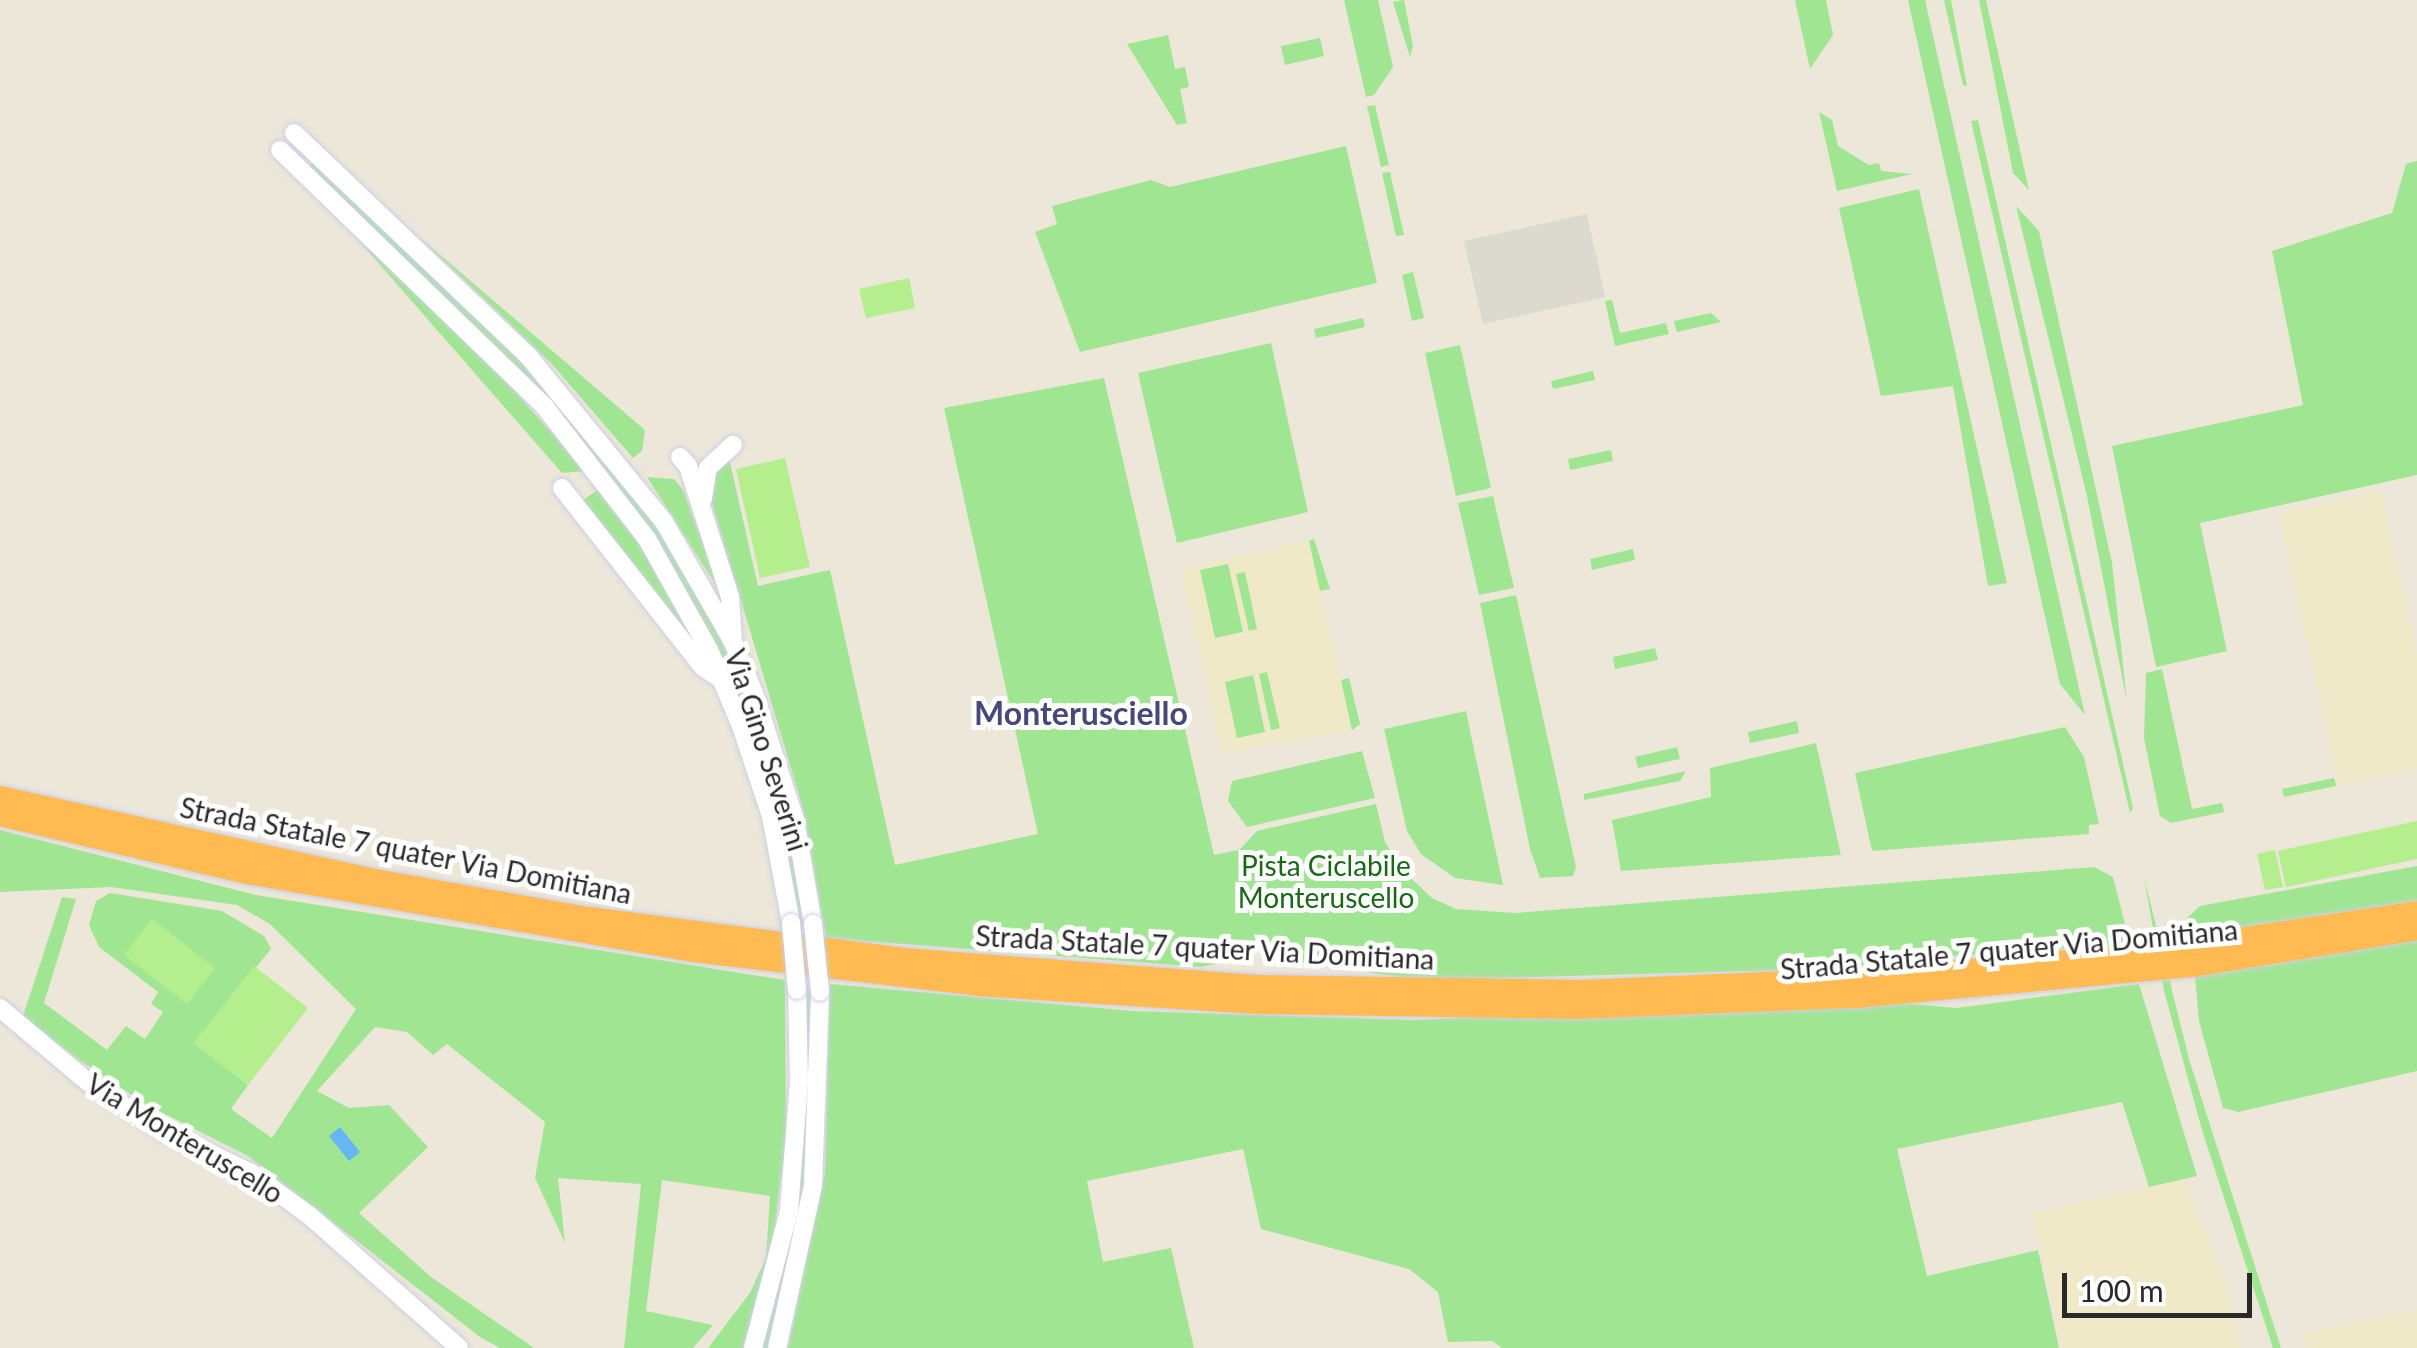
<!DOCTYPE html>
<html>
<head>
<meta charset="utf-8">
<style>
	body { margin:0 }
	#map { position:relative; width:2417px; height:1348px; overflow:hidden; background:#ece7d9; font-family:Lato,sans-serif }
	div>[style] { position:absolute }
	.education>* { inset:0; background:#efe9c7 }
	.green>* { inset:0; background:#a0e692 }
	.pitch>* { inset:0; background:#b4ee8d }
	.plaza>* { inset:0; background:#dcd9d0 }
	.water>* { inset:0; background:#66b6f4 }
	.roads { filter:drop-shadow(0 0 2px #cecfe3) drop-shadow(0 0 2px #cecfe3) }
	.secondary>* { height:18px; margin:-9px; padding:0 9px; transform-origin:9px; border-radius:9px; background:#fff }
	.highway>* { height:22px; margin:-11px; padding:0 11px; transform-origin:11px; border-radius:11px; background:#ffba51 }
	.bridges { filter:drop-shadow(0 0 2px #cecfe3) drop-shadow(0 0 2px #cecfe3) }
	.secondary-bridge>* { height:18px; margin:-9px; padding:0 9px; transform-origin:9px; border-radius:9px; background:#fff }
	span { translate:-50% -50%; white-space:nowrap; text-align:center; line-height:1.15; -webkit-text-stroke:10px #fff; paint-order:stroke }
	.street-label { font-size:28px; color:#292929 }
	.park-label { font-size:28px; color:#196816 }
	.quarter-label { font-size:32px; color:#47477b; font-weight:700 }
	.scale { position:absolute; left:2062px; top:1273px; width:190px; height:45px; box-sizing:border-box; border:5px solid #292929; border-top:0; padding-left:12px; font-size:30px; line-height:35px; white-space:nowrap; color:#292929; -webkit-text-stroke:8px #fff; paint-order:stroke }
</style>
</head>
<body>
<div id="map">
	<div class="education">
		<div style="clip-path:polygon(2381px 491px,2417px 655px,2417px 769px,2339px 786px,2279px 513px)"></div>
		<div style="clip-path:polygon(1309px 541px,1352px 730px,1222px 753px,1181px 569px)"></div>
		<div style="clip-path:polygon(2184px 1179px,2225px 1279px,2241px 1348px,2062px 1348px,2033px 1213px)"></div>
		<div style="clip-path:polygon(2417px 1309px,2417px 1348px,2306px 1348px,2302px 1334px)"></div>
	</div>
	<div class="green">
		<div style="clip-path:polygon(1344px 0,1378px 0,1393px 67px,1374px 95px,1366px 97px)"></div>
		<div style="clip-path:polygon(1404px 0,1413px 46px,1410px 57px,1393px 2px)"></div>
		<div style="clip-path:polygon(1795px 0,1826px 0,1833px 35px,1810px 69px)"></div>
		<div style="clip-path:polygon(1908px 0,1925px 0,2085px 715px,2060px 684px)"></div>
		<div style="clip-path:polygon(1944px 0,1951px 0,1967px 86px,1963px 85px)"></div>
		<div style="clip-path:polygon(1979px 0,1986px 0,2029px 190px,2013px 173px)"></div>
		<div style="clip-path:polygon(1168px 35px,1175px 69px,1185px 67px,1189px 87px,1180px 89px,1187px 123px,1177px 125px,1127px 44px)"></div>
		<div style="clip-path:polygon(1320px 38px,1324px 56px,1285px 65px,1281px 46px)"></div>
		<div style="clip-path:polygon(1375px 105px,1389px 165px,1381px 167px,1367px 106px)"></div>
		<div style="clip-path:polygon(1819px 112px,1832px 120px,1838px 146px,1869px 165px,1879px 163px,1881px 171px,1912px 174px,1837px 191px)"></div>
		<div style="clip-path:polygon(1978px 120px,2133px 808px,2130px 813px,1971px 121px)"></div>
		<div style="clip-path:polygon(1346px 146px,1377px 283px,1080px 352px,1035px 232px,1057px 224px,1052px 206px,1151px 180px,1170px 187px)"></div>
		<div style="clip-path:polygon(2417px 161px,2417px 475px,2200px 523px,2227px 651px,2156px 667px,2112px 446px,2303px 405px,2272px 251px,2392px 213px,2406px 164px)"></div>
		<div style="clip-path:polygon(314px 162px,535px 376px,658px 528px,713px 623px,752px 710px,786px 822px,806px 924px,799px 924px,779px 823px,706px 628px,655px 538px,560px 413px,309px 166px)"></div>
		<div style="clip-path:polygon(1390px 172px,1404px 235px,1396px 236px,1382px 173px)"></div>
		<div style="clip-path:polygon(1919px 189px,2007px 583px,1988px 586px,1953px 386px,1881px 396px,1839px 208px)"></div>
		<div style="clip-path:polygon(2016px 206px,2039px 231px,2112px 563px,2127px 702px,2087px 496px)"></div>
		<div style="clip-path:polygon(354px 235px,511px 387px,585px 471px,562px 473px)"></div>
		<div style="clip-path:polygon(418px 236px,645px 430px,642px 451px,633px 458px,551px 363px)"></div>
		<div style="clip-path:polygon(1413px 272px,1424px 318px,1412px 321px,1402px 275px)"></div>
		<div style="clip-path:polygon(1612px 300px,1620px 333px,1666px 323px,1669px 334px,1615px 346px,1605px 301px)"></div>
		<div style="clip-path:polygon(1711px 313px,1721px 322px,1677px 332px,1674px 321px)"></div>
		<div style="clip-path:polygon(1363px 318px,1365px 327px,1316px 338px,1314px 329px)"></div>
		<div style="clip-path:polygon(1271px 343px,1308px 512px,1177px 543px,1138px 373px)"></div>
		<div style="clip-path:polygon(1460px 345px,1491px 488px,1456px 496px,1425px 353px)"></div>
		<div style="clip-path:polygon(1593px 371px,1595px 380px,1553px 389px,1551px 381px)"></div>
		<div style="clip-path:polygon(1104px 378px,1214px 855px,1239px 850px,1257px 831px,1376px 804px,1385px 842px,1404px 872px,1432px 898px,1456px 909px,1515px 913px,2094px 867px,2113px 877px,2130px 944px,1950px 956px,1902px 967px,1423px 980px,1367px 972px,1350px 962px,1285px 963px,1251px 948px,1232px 961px,1200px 967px,826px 938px,804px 812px,709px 493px,715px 471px,729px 458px,758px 586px,830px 570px,895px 865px,1038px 834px,944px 408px)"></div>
		<div style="clip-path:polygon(1611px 450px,1613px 461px,1570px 470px,1568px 459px)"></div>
		<div style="clip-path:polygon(647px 477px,674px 479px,683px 490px,721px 593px)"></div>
		<div style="clip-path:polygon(599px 489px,645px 551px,692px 637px,583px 500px)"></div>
		<div style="clip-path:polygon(1493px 496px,1514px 588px,1479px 595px,1458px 503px)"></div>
		<div style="clip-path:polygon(1314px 539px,1330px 589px,1320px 591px,1309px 541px)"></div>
		<div style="clip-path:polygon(1633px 549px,1635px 560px,1592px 570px,1590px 559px)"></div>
		<div style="clip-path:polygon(1228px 564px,1243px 632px,1215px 638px,1200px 570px)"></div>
		<div style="clip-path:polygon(1245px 572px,1257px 629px,1249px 631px,1236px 574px)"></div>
		<div style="clip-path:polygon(1516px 595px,1576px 867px,1573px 876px,1540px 878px,1530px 849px,1480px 603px)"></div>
		<div style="clip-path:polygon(1655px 648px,1658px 660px,1615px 669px,1613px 657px)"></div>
		<div style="clip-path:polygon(2162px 669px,2192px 809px,2222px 803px,2224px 812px,2171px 823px,2160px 816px,2144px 738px,2146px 673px)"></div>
		<div style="clip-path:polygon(1267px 672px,1280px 728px,1271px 730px,1259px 674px)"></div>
		<div style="clip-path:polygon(1253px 675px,1265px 732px,1237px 738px,1225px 682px)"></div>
		<div style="clip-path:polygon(1349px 678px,1360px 724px,1352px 730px,1341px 680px)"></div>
		<div style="clip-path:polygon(1466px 711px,1469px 726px,1503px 885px,1455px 878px,1421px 854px,1407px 831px,1384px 729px)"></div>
		<div style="clip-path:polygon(1797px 721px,1799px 733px,1750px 743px,1748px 732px)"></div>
		<div style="clip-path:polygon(2065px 727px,2084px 757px,2099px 824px,2089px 825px,2089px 834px,1872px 851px,1855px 773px)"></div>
		<div style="clip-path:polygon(1816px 743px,1841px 855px,1621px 871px,1612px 820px,1711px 797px,1710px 768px)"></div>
		<div style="clip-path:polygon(1677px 747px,1680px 759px,1638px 768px,1635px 757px)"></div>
		<div style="clip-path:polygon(1362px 751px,1375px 798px,1247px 827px,1228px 801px,1232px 781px)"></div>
		<div style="clip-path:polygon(1686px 771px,1680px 781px,1584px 800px,1584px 794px)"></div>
		<div style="clip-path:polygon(2334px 778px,2336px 786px,2284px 797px,2282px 789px)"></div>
		<div style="clip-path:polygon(0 830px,256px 895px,785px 980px,786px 1134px,773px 1243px,743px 1348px,708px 1348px,750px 1293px,766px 1258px,770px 1196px,662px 1180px,646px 1311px,713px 1325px,693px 1348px,624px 1348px,641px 1184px,558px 1178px,565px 1243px,535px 1178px,545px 1122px,447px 1044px,433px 1055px,407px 1032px,375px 1027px,317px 1091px,349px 1108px,389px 1105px,428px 1147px,359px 1213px,431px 1277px,534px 1348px,500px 1348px,480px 1337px,248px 1156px,147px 1105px,79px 1060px,23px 1016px,62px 897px,76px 899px,44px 1003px,107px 1050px,126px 1026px,145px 1039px,163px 1012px,151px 1004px,158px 992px,99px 947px,89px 925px,96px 901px,110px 893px,222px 911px,264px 936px,271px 949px,194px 1043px,248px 1085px,231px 1109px,272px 1138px,356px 1009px,270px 924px,237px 905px,111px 887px,0 892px)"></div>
		<div style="clip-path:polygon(2417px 866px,2417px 901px,2188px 936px,2185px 920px,2200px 906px)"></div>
		<div style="clip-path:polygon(2144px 877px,2189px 1059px,2281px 1348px,2273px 1348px,2202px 1130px,2164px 991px)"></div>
		<div style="clip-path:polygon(2417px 939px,2417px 1071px,2238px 1112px,2223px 1108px,2199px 1021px,2195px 976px)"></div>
		<div style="clip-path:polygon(830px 984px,1133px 1011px,1412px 1020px,1891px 1002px,1956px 1008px,2139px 984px,2197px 1176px,2149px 1187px,2122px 1102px,1897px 1149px,1927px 1276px,2038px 1250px,2059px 1348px,1502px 1348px,1492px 1341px,1448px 1342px,1438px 1292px,1409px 1269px,1261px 1229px,1243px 1149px,1087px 1181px,1103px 1262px,1171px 1248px,1194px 1348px,788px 1348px,825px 1172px)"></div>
		<div style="clip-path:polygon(805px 987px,811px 988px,814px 1096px,801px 1223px,769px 1348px,761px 1348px,800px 1184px)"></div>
	</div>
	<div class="pitch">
		<div style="clip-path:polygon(909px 278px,915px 308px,866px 318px,859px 289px)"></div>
		<div style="clip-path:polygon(785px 458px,810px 567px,760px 578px,736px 469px)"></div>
		<div style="clip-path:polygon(2417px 821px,2417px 859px,2286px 887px,2278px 851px)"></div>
		<div style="clip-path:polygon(2275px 850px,2283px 887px,2265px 890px,2257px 854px)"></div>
		<div style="clip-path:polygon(152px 919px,215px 968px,187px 1004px,124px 955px)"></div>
		<div style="clip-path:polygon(254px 966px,308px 1008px,248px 1085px,194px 1043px)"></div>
	</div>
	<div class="plaza">
		<div style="clip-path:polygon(1587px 214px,1605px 297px,1483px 324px,1464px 241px)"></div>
	</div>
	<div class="water">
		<div style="clip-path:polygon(340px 1127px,360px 1152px,349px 1161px,329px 1136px)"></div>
	</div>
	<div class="roads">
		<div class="secondary">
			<div style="left:294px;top:133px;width:325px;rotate:43.6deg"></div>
			<div style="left:529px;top:357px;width:213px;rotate:50.7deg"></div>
			<div style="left:664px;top:522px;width:138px;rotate:60.1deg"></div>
			<div style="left:733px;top:642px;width:55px;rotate:67.6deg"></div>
			<div style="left:754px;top:693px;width:133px;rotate:72.1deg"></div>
			<div style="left:795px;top:820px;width:106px;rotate:80.2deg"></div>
			<div style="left:280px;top:150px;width:369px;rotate:44.1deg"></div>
			<div style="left:545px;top:407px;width:167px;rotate:52.3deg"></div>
			<div style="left:647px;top:539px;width:127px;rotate:60.8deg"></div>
			<div style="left:709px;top:650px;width:82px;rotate:67.2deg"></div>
			<div style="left:741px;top:726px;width:95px;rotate:71.6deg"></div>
			<div style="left:771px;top:816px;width:109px;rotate:79.4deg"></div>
			<div style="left:680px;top:457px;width:12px;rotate:48deg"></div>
			<div style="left:688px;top:466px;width:138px;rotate:72.2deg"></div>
			<div style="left:730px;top:597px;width:39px;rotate:86deg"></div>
			<div style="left:562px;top:488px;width:228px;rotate:51.8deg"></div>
			<div style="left:703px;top:667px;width:22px;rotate:34deg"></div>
			<div style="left:703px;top:498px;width:30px;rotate:-81deg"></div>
			<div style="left:708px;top:468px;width:34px;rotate:-43deg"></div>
			<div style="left:0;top:1008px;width:115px;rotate:40.1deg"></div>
			<div style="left:88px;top:1082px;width:90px;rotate:33.2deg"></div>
			<div style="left:163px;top:1131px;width:98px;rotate:25.5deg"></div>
			<div style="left:251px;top:1173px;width:73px;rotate:36.1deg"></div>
			<div style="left:310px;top:1216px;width:199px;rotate:41.5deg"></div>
			<div style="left:753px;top:1348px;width:142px;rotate:-75.3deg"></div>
			<div style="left:789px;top:1211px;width:129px;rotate:-85.6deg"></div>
			<div style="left:799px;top:1082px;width:92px;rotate:-91.2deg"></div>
			<div style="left:777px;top:1348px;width:167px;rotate:-77.5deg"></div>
			<div style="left:813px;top:1185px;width:193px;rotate:-87.9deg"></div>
		</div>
		<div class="highway">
			<div style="left:0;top:797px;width:378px;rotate:12.5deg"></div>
			<div style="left:369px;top:879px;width:223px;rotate:10.1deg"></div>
			<div style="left:589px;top:918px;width:318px;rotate:7.4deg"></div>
			<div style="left:904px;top:959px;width:355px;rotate:4.4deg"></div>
			<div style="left:1258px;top:986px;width:324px;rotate:0.9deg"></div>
			<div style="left:1582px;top:991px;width:316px;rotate:-2.5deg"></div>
			<div style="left:1898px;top:977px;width:227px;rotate:-5.3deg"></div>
			<div style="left:2124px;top:956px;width:296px;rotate:-8.5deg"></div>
			<div style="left:0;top:815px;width:254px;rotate:13.2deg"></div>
			<div style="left:247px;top:873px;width:454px;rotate:9.9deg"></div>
			<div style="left:694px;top:951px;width:286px;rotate:6.8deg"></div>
			<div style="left:978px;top:985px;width:282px;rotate:3.7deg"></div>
			<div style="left:1259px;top:1003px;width:319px;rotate:0.9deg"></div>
			<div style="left:1578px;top:1008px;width:277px;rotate:-2.3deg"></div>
			<div style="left:1855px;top:997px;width:344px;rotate:-5.3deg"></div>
			<div style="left:2198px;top:965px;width:222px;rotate:-9.3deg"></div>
		</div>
	</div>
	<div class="bridges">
		<div class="secondary-bridge">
			<div style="left:791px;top:923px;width:67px;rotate:84.9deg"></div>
			<div style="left:813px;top:924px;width:68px;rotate:84.1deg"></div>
		</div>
	</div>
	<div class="street-label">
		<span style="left:767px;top:750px;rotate:72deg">Via Gino Severini</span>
		<span style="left:406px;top:850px;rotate:11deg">Strada Statale 7 quater Via Domitiana</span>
		<span style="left:1205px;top:947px;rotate:3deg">Strada Statale 7 quater Via Domitiana</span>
		<span style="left:2009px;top:949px;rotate:-5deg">Strada Statale 7 quater Via Domitiana</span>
		<span style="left:185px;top:1138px;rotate:31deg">Via Monteruscello</span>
	</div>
	<div class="park-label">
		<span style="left:1326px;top:881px">Pista Ciclabile<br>Monteruscello</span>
	</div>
	<div class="quarter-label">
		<span style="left:1081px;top:713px">Monterusciello</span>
	</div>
	<div class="scale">100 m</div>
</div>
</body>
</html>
